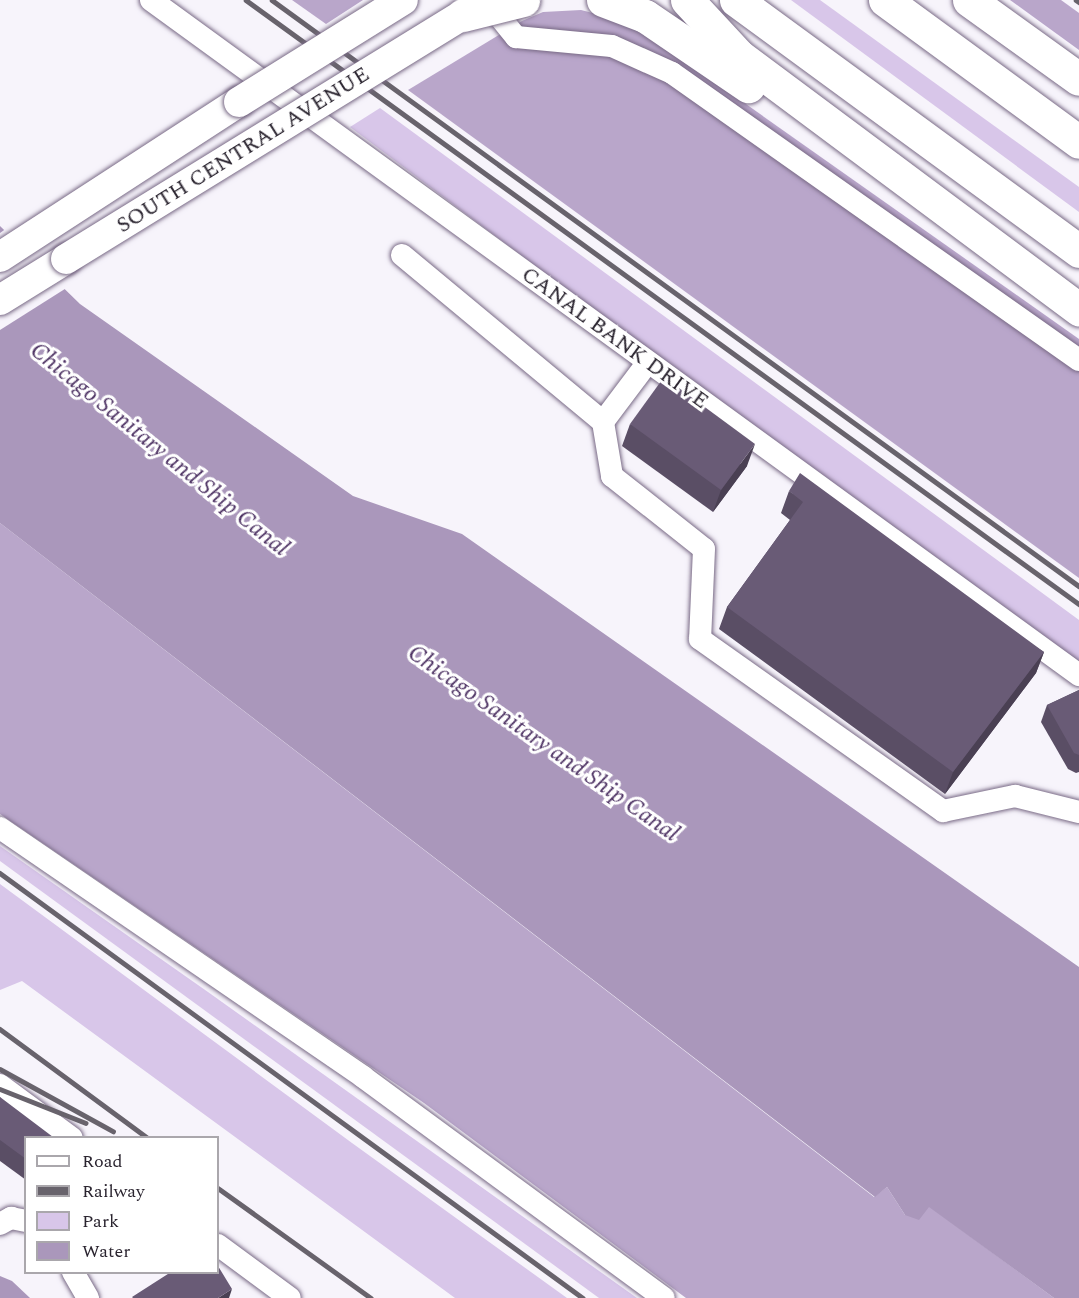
<!DOCTYPE html>
<html>
<head>
<meta charset="utf-8">
<style>
	body { margin:0 }
	#map { position:relative; width:1079px; height:1298px; overflow:hidden; background:#f7f4fb; font-family:Spectral,serif }
	div>[style] { position:absolute }
	.green>* { inset:0; background:#d8c6e9 }
	.forest>* { inset:0; background:#b9a6ca }
	.water>* { inset:0; background:#aa97bb }
	.pier>* { inset:0; background:#f7f4fb }
	.roads { filter:drop-shadow(0 0 2px #796a86) drop-shadow(0 0 2px #796a86) }
	.minor>* { height:22px; margin:-11px; padding:0 11px; transform-origin:11px; border-radius:11px; background:#fff }
	.major>* { height:30px; margin:-15px; padding:0 15px; transform-origin:15px; border-radius:15px; background:#fff }
	.highway>* { height:33px; margin:-16.5px; padding:0 16.5px; transform-origin:16.5px; border-radius:16.5px; background:#fff }
	.rail>* { height:4.5px; margin:-2.25px; padding:0 2.25px; transform-origin:2.25px; border-radius:2.25px; background:#68636c }
	.bridges { filter:drop-shadow(0 0 2px #796a86) drop-shadow(0 0 2px #796a86) }
	.major-bridge>* { height:30px; margin:-15px; padding:0 15px; transform-origin:15px; border-radius:15px; background:#fff }
	.highway-bridge>* { height:33px; margin:-16.5px; padding:0 16.5px; transform-origin:16.5px; border-radius:16.5px; background:#fff }
	.wall>* { inset:0; background:#5a4e65 }
	.shaded-wall>* { inset:0; background:#4a4053 }
	.building>* { inset:0; background:#695b76 }
	span { translate:-50% -50%; white-space:nowrap; text-align:center; line-height:1.15; -webkit-text-stroke:6px #fff; paint-order:stroke }
	.street-label { font-size:22px; color:#2a242f }
	.water-label { font-size:24px; color:#4e3364; font-style:italic }
	.legend { position:absolute; left:24px; top:1136px; width:195px; height:138px; box-sizing:border-box; background:#fff; border:2px solid #aaa7ac; margin:0; padding:8px 10px; list-style:none; font-size:18px; color:#2a242f }
	.legend li { display:flex; align-items:center; gap:12px; height:30px }
	.legend b { width:30px; border:2px solid #aaa7ac }
</style>
</head>
<body>
<div id="map">
	<div class="green">
		<div style="clip-path:polygon(791px 0,820px 0,1079px 187px,1079px 212px)"></div>
		<div style="clip-path:polygon(380px 108px,1079px 620px,1079px 664px,817px 477px,350px 127px)"></div>
		<div style="clip-path:polygon(0 846px,208px 992px,637px 1298px,599px 1298px,0 861px)"></div>
		<div style="clip-path:polygon(0 884px,352px 1143px,567px 1298px,455px 1298px,22px 981px,0 990px)"></div>
	</div>
	<div class="forest">
		<div style="clip-path:polygon(292px 0,363px 0,326px 24px)"></div>
		<div style="clip-path:polygon(1010px 0,1061px 0,1079px 13px,1079px 50px)"></div>
		<div style="clip-path:polygon(581px 10px,631px 23px,1079px 339px,1079px 578px,408px 90px,522px 21px,543px 12px)"></div>
		<div style="clip-path:polygon(0 523px,874px 1197px,887px 1187px,905px 1215px,929px 1206px,1054px 1298px,686px 1298px,424px 1103px,0 814px)"></div>
	</div>
	<div class="water">
		<div style="clip-path:polygon(0 226px,80px 304px,353px 496px,462px 534px,1079px 967px,1079px 1298px,1054px 1298px,929px 1207px,919px 1220px,905px 1215px,887px 1187px,875px 1197px,0 523px)"></div>
		<div style="clip-path:polygon(0 1276px,12px 1281px,30px 1298px,0 1298px)"></div>
	</div>
	<div class="pier">
		<div style="clip-path:polygon(7px 228px,68px 287px,0 330px,0 233px)"></div>
	</div>
	<div class="roads">
		<div class="minor">
			<div style="left:151px;top:0;width:1148px;rotate:36.03deg"></div>
			<div style="left:486px;top:0;width:48px;rotate:51deg"></div>
			<div style="left:516px;top:37px;width:96px;rotate:5.4deg"></div>
			<div style="left:612px;top:46px;width:66px;rotate:24.2deg"></div>
			<div style="left:672px;top:73px;width:498px;rotate:35.2deg"></div>
			<div style="left:402px;top:255px;width:261px;rotate:39.7deg"></div>
			<div style="left:648px;top:362px;width:75px;rotate:126.9deg"></div>
			<div style="left:603px;top:422px;width:55px;rotate:80.5deg"></div>
			<div style="left:612px;top:476px;width:117px;rotate:38.4deg"></div>
			<div style="left:704px;top:549px;width:90px;rotate:92.5deg"></div>
			<div style="left:700px;top:639px;width:298px;rotate:35.3deg"></div>
			<div style="left:943px;top:811px;width:74px;rotate:-11.8deg"></div>
			<div style="left:1015px;top:796px;width:66px;rotate:14deg"></div>
			<div style="left:0;top:828px;width:440px;rotate:34.4deg"></div>
			<div style="left:363px;top:1077px;width:373px;rotate:36.3deg"></div>
			<div style="left:0;top:1085px;width:89px;rotate:36.4deg"></div>
			<div style="left:0;top:1224px;width:13px;rotate:-29deg"></div>
			<div style="left:11px;top:1218px;width:15px;rotate:11deg"></div>
			<div style="left:218px;top:1245px;width:89px;rotate:36.4deg"></div>
			<div style="left:73px;top:1272px;width:30px;rotate:60deg"></div>
		</div>
		<div class="major">
			<div style="left:0;top:257px;width:285px;rotate:-33deg"></div>
			<div style="left:0;top:300px;width:78px;rotate:-31.8deg"></div>
		</div>
		<div class="highway">
			<div style="left:603px;top:0;width:45px;rotate:20.9deg"></div>
			<div style="left:645px;top:16px;width:125px;rotate:34.2deg"></div>
			<div style="left:687px;top:0;width:76px;rotate:47.1deg"></div>
			<div style="left:739px;top:56px;width:424px;rotate:36.7deg"></div>
			<div style="left:736px;top:0;width:425px;rotate:36.2deg"></div>
			<div style="left:885px;top:0;width:240px;rotate:36.2deg"></div>
			<div style="left:969px;top:0;width:135px;rotate:35.7deg"></div>
		</div>
	</div>
	<div class="rail">
		<div style="left:246px;top:0;width:1029px;rotate:35.95deg"></div>
		<div style="left:272px;top:0;width:997px;rotate:35.99deg"></div>
		<div style="left:1076px;top:0;width:4px;rotate:34deg"></div>
		<div style="left:0;top:873px;width:721px;rotate:36.09deg"></div>
		<div style="left:0;top:1029px;width:184px;rotate:36.4deg"></div>
		<div style="left:0;top:1069px;width:129px;rotate:28.8deg"></div>
		<div style="left:0;top:1089px;width:92px;rotate:21.6deg"></div>
		<div style="left:218px;top:1188px;width:188px;rotate:35.7deg"></div>
	</div>
	<div class="bridges">
		<div class="major-bridge">
			<div style="left:239px;top:102px;width:193px;rotate:-31.9deg"></div>
			<div style="left:66px;top:259px;width:466px;rotate:-31.6deg"></div>
		</div>
		<div class="highway-bridge">
			<div style="left:463px;top:15px;width:62px;rotate:-14deg"></div>
		</div>
	</div>
	<div class="wall">
		<div style="clip-path:polygon(630px 424px,747px 466px,713px 512px,622px 446px)"></div>
		<div style="clip-path:polygon(789px 491px,1044px 652px,1036px 673px,945px 794px,719px 629px,727px 607px,790px 520px,781px 513px)"></div>
		<div style="clip-path:polygon(1079px 690px,1079px 772px,1076px 773px,1068px 769px,1041px 722px,1047px 705px)"></div>
		<div style="clip-path:polygon(0 1097px,26px 1137px,26px 1180px,0 1161px)"></div>
	</div>
	<div class="shaded-wall">
		<div style="clip-path:polygon(755px 444px,747px 466px,713px 512px,721px 490px)"></div>
		<div style="clip-path:polygon(1044px 652px,1036px 673px,945px 794px,953px 772px)"></div>
		<div style="clip-path:polygon(232px 1289px,229px 1298px,218px 1298px)"></div>
	</div>
	<div class="building">
		<div style="clip-path:polygon(664px 377px,755px 444px,721px 490px,630px 424px)"></div>
		<div style="clip-path:polygon(800px 473px,1044px 652px,953px 772px,727px 607px,803px 502px,789px 491px)"></div>
		<div style="clip-path:polygon(1079px 690px,1079px 755px,1074px 753px,1047px 705px)"></div>
		<div style="clip-path:polygon(0 1097px,53px 1137px,26px 1137px,26px 1159px,0 1140px)"></div>
		<div style="clip-path:polygon(218px 1266px,232px 1289px,218px 1298px,133px 1298px,132px 1297px,171px 1272px,218px 1272px)"></div>
	</div>
	<div class="street-label">
		<span style="left:243px;top:150px;rotate:-32deg">SOUTH CENTRAL AVENUE</span>
		<span style="left:615px;top:338px;rotate:36deg">CANAL BANK DRIVE</span>
	</div>
	<div class="water-label">
		<span style="left:159px;top:450px;rotate:39deg">Chicago Sanitary and Ship Canal</span>
		<span style="left:543px;top:744px;rotate:35deg">Chicago Sanitary and Ship Canal</span>
	</div>
	<ul class="legend">
	<li><b style="height:8px;background:#fff"></b>Road</li>
	<li><b style="height:8px;background:#68636c"></b>Railway</li>
	<li><b style="height:16px;background:#d8c6e9"></b>Park</li>
	<li><b style="height:16px;background:#aa97bb"></b>Water</li>
	</ul>
</div>
</body>
</html>
